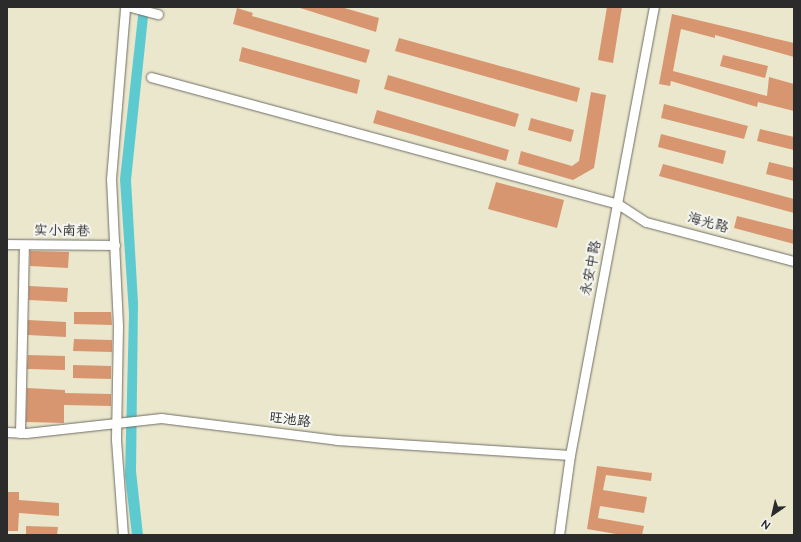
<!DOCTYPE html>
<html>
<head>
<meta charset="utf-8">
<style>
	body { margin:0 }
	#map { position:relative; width:801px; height:542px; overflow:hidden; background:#ebe7cd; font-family:"Architects Daughter","LXGW WenKai TC",sans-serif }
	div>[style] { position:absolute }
	.water>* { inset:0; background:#5dcad0 }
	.building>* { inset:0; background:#d89670 }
	.roads { filter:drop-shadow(0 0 1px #6e6d64) drop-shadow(0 0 1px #6e6d64) }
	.minor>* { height:9px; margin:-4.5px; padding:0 4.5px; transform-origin:4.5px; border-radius:4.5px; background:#fff }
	span { translate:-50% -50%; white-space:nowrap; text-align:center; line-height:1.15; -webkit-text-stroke:4px #f6f6f2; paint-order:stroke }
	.street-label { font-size:14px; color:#2b2b2b }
	.frame { position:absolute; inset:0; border:8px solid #2b2b2b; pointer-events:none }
	.north { position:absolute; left:753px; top:494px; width:40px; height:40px; -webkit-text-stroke:3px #f6f6f2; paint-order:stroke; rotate:214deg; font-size:11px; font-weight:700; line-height:16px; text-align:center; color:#2b2b2b }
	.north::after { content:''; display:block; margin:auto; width:14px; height:18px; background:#2b2b2b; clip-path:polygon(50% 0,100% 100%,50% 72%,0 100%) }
</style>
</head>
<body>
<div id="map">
	<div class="water">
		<div style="clip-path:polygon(139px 7px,149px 7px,131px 180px,138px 303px,136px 471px,143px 535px,132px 535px,125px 475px,129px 314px,120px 179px)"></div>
	</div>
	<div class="building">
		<div style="clip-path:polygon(297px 7px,341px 7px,379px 18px,376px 32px)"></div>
		<div style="clip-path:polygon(607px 7px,622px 7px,613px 63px,598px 60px)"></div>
		<div style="clip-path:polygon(237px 8px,253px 13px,252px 16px,370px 50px,366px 63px,233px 24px)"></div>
		<div style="clip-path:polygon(672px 14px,794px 43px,794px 57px,715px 35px,715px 38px,681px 29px,673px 71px,767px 96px,769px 77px,794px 84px,794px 111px,758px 102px,757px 107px,671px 81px,670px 86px,659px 84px)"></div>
		<div style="clip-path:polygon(399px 38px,580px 88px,577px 102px,395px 51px)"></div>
		<div style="clip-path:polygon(242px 47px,360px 80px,357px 94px,239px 61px)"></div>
		<div style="clip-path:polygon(723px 55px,768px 66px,765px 78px,720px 66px)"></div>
		<div style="clip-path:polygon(388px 75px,519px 114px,515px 127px,384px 89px)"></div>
		<div style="clip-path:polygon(591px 92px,606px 95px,594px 168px,573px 180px,518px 164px,521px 151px,572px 166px,579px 161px)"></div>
		<div style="clip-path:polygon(664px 104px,748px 126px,744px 139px,661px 118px)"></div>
		<div style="clip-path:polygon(377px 110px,509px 150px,506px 161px,373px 123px)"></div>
		<div style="clip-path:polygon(531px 118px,574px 130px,571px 142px,528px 130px)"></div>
		<div style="clip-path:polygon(760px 129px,794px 137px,794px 150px,757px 141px)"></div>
		<div style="clip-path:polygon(661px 134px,726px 151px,723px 164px,658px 147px)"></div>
		<div style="clip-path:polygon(769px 162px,794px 168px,794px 181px,766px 174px)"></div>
		<div style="clip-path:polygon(663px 164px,794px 199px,794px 213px,659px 176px)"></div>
		<div style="clip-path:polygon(496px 182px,564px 200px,557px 228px,488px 209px)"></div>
		<div style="clip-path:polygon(737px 216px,794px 230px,794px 244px,734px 228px)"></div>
		<div style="clip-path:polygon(30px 251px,69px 252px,68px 268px,30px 266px)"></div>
		<div style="clip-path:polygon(29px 286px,68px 288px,67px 302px,29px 300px)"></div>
		<div style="clip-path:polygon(74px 312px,111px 312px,112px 325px,74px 324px)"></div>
		<div style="clip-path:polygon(28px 320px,66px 322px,66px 337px,28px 335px)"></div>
		<div style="clip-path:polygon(74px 339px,112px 340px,112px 352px,73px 351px)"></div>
		<div style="clip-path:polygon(28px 355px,65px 356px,65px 370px,27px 369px)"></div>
		<div style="clip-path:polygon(73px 365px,111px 366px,111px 379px,73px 378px)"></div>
		<div style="clip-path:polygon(27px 388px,65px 390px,65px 393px,111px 394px,111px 406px,64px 405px,64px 423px,26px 422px)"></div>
		<div style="clip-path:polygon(597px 466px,652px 473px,651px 481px,606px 475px,603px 490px,647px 497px,644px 513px,600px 506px,598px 518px,644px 526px,642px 535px,622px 535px,587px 529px)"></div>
		<div style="clip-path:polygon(7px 492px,19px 492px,19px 500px,59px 503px,59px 516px,19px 513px,18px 531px,7px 531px)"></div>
		<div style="clip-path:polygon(26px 526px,58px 527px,57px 535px,26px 535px)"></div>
	</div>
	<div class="roads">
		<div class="minor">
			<div style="left:131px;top:7px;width:28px;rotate:15deg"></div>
			<div style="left:151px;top:77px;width:484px;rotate:15.2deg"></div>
			<div style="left:618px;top:204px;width:33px;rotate:33deg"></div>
			<div style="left:646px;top:222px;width:153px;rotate:14.8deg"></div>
			<div style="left:7px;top:244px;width:108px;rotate:0.5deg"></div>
			<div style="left:7px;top:432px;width:19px;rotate:3deg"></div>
			<div style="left:26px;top:433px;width:136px;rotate:-6.3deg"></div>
			<div style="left:161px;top:418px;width:177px;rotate:7.1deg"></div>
			<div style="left:337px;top:440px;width:233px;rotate:3.7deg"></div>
			<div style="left:20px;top:433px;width:188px;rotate:-88.8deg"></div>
			<div style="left:123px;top:535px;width:96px;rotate:-94.2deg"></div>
			<div style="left:116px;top:439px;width:113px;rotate:-89deg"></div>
			<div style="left:118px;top:326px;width:147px;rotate:-92.7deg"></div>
			<div style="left:111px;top:179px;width:173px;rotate:-85.3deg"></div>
			<div style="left:559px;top:535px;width:81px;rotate:-82.2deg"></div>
			<div style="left:570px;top:455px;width:456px;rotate:-79.4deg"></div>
		</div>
	</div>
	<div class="street-label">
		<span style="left:708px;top:223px;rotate:15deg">海光路</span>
		<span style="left:62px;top:231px;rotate:1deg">实小南巷</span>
		<span style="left:591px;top:268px;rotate:-79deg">永安中路</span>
		<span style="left:290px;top:420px;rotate:7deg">旺池路</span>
	</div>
	<div class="frame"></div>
	<div class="north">N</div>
</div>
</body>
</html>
